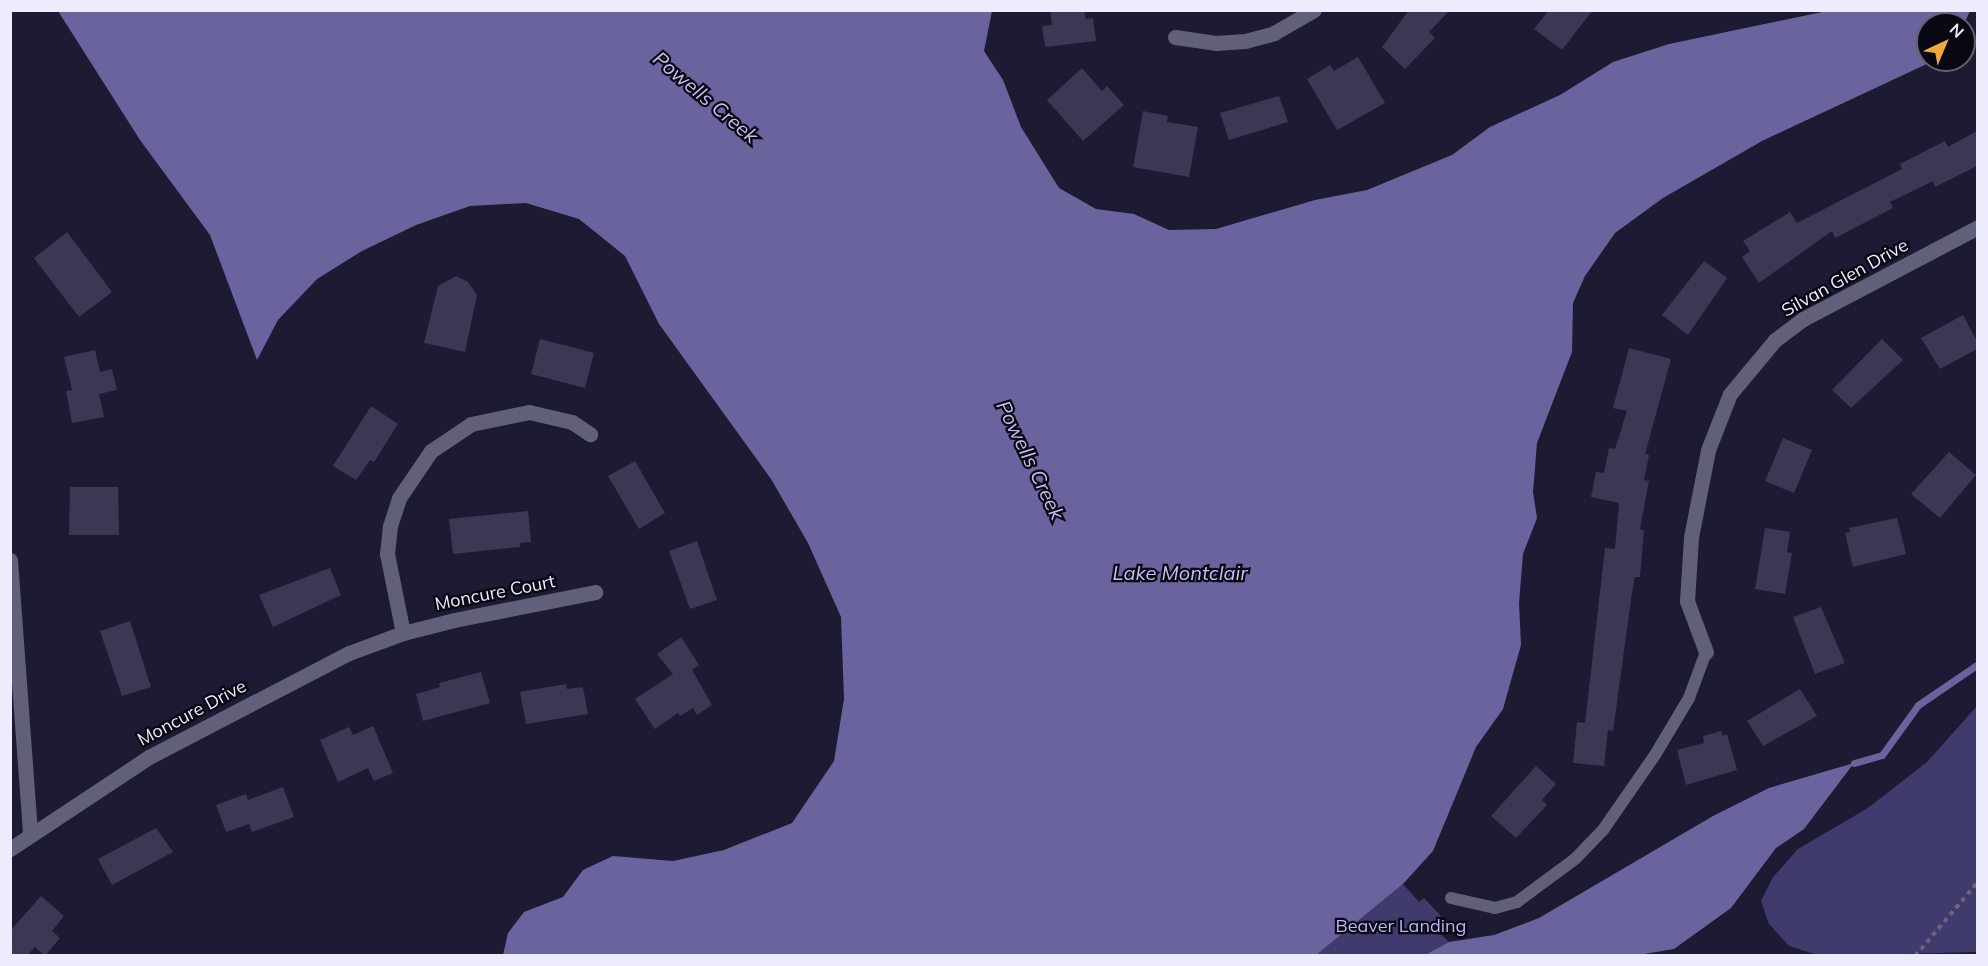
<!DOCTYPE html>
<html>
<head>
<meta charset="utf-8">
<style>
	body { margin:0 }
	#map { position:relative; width:1988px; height:966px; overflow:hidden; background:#1d1a34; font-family:Mulish,sans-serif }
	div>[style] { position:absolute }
	.green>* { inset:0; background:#403b6d }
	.water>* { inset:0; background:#69649d }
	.stream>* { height:7px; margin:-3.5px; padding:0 3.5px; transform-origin:3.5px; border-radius:3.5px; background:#69649d }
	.building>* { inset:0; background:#3a3854 }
	.path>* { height:4px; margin-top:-2px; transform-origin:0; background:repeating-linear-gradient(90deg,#67667d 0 4.5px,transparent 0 9px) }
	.service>* { height:12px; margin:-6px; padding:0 6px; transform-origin:6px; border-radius:6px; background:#61607a }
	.minor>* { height:15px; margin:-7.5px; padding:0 7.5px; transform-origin:7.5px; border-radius:7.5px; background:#61607a }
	span { translate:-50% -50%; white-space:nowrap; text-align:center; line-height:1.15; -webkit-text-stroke:4.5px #080712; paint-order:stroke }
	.street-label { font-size:18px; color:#ececfe }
	.park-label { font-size:18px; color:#bab6fa }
	.water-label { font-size:20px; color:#c3c1f4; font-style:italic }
	.frame { position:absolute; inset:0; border:12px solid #ececfe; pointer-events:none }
	.north { position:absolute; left:1916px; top:12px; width:60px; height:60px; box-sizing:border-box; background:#080712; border:2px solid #636370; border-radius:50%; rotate:44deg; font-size:16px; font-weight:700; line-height:24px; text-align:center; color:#ececfe }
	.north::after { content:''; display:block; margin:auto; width:21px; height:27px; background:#ebaa39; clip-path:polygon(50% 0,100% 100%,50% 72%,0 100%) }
</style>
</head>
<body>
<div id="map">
	<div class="green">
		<div style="clip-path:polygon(1977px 706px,1977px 952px,1821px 956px,1789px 946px,1769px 924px,1761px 901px,1773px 877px,1798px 849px,1868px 808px,1927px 762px)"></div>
		<div style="clip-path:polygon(1403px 884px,1419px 902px,1424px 898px,1441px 916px,1434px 928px,1449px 942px,1425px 955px,1315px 956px)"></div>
	</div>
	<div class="water">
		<div style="clip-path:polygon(58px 11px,992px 11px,984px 51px,1003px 80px,1021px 127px,1059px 188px,1096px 209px,1134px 214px,1169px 230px,1216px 229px,1315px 200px,1367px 190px,1452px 155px,1490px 127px,1560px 95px,1613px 62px,1669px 44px,1827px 11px,1970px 11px,1964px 24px,1928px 24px,1931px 62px,1762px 141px,1663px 198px,1615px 233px,1585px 276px,1573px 303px,1572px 352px,1537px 443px,1533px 492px,1537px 518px,1523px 554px,1519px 603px,1521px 645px,1503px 709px,1476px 747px,1433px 851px,1403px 884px,1315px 956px,503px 955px,508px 933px,524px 912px,563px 897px,583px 870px,613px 856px,673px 861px,724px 850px,792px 823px,834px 761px,844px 699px,841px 617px,808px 543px,771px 479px,659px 324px,625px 256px,579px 219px,526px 203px,470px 206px,416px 225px,362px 251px,317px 279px,278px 320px,257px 360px,210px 235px,140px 140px)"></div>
		<div style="clip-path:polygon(1854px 763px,1804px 829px,1776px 848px,1731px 908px,1674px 949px,1632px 956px,1425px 955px,1449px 942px,1494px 935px,1539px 918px,1713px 816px,1769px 788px)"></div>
	</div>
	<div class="stream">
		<div style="left:1854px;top:763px;width:29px;rotate:-16deg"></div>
		<div style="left:1882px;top:755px;width:62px;rotate:-54.2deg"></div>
		<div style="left:1918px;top:705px;width:73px;rotate:-34.3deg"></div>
	</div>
	<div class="building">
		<div style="clip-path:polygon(1050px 10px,1084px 10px,1086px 19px,1093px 18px,1096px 41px,1045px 47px,1042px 26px,1052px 25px)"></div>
		<div style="clip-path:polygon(1409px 10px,1450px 10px,1429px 32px,1435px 38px,1405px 69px,1382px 47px)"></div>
		<div style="clip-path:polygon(1549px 10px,1593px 10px,1562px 50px,1534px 29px)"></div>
		<div style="clip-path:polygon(1358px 57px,1385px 103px,1337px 130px,1307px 79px,1330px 65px,1334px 71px)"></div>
		<div style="clip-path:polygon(1082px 68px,1102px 91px,1107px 86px,1124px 105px,1083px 141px,1047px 100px)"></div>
		<div style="clip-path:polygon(1279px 96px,1288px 122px,1229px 140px,1220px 113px)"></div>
		<div style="clip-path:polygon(1143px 111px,1168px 116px,1167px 122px,1198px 127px,1189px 177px,1133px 167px)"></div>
		<div style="clip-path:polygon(1977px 131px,1977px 166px,1935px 187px,1933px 181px,1890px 202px,1893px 208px,1835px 238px,1832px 231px,1759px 283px,1742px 257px,1750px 251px,1743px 241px,1790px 212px,1797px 223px,1902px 169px,1900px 164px,1945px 141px,1948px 147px)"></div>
		<div style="clip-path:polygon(67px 232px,112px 292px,79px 317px,34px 258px)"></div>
		<div style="clip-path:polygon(1704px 261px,1727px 278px,1688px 335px,1662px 315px)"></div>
		<div style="clip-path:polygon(456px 276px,468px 282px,477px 295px,465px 352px,424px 343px,438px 286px)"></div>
		<div style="clip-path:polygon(1963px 315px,1977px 341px,1977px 349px,1940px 369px,1921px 338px)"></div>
		<div style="clip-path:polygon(540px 339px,594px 353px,585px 388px,531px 374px)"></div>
		<div style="clip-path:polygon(1882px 339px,1903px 360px,1851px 408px,1832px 390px)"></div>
		<div style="clip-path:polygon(1629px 348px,1671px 359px,1645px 454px,1649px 455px,1644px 480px,1649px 481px,1640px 529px,1644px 530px,1640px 577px,1635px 577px,1632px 593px,1613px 731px,1608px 730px,1604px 766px,1573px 763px,1577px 722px,1585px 723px,1605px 548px,1615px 549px,1619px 503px,1591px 497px,1596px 472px,1604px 473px,1609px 448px,1615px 449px,1627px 411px,1613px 408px)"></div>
		<div style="clip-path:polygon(95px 350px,100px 372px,112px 369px,117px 390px,99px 394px,104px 417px,72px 423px,66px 391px,72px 390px,64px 357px)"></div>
		<div style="clip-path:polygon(371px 406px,398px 424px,374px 462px,370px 460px,356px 480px,333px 466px)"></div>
		<div style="clip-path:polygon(1783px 438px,1812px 450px,1794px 493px,1765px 481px)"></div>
		<div style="clip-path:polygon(1949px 452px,1976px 475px,1940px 518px,1911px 494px)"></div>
		<div style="clip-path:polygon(635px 461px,665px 513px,639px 529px,608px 476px)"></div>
		<div style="clip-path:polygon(70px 487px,118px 487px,119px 535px,69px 535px)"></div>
		<div style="clip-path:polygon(528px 511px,531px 542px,520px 543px,520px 547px,453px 554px,449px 519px)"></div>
		<div style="clip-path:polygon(1897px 518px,1906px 554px,1853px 567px,1845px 533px,1850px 532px,1849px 528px)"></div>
		<div style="clip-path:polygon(1765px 528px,1790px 532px,1787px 552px,1792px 553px,1785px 594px,1755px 589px)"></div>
		<div style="clip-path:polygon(697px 541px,717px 600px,690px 609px,669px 551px)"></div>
		<div style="clip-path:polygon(330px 568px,341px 595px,273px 627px,259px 595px)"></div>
		<div style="clip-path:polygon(1821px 607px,1845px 663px,1815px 674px,1793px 617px)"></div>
		<div style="clip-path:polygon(130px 621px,151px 687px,122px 696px,100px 631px)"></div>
		<div style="clip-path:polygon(681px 637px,699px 665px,692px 670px,712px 705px,697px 715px,693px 708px,680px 716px,678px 713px,655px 729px,635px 699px,673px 674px,657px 654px)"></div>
		<div style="clip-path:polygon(481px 672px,490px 703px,423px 721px,416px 694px,440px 687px,439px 683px)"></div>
		<div style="clip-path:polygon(566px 684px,567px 689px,583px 687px,588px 714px,526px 724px,520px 692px)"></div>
		<div style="clip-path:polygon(1800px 689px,1817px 716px,1763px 746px,1747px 721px)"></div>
		<div style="clip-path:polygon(373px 726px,393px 773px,374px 781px,368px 768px,338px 782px,320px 740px,349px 727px,353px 735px)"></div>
		<div style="clip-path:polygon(1721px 731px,1723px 736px,1727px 734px,1737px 770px,1686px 785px,1677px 750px,1704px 743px,1703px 736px)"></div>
		<div style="clip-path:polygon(1536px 766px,1556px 784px,1542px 800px,1547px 805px,1516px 838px,1491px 816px)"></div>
		<div style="clip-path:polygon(283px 787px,294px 817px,252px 832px,249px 824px,226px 832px,216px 805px,246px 794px,248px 800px)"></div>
		<div style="clip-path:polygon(156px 828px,173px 852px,112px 885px,98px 859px)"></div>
		<div style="clip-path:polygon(41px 896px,64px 916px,52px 931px,60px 938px,45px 956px,35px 947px,27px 956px,10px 956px,10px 931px)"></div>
	</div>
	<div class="path">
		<div style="left:1915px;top:956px;width:97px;rotate:-49.6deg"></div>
	</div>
	<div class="service">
		<div style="left:1451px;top:898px;width:45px;rotate:12.8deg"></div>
		<div style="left:1495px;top:908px;width:23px;rotate:-15deg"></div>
		<div style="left:1517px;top:902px;width:72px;rotate:-36.6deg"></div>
		<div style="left:1575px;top:859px;width:40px;rotate:-46deg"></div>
		<div style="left:1603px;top:830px;width:91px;rotate:-55.3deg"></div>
		<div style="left:1655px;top:755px;width:66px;rotate:-59.2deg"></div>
		<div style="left:1689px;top:698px;width:49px;rotate:-69.7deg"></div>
	</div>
	<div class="minor">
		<div style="left:1175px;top:37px;width:41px;rotate:8.3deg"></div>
		<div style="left:1216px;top:43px;width:29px;rotate:-4deg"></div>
		<div style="left:1245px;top:41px;width:30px;rotate:-15deg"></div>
		<div style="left:1274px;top:33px;width:46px;rotate:-29.9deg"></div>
		<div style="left:10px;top:560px;width:276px;rotate:85.8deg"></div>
		<div style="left:403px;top:633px;width:81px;rotate:-101.4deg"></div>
		<div style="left:387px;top:554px;width:28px;rotate:-84deg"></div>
		<div style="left:390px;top:526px;width:29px;rotate:-72deg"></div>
		<div style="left:399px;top:498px;width:57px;rotate:-55.8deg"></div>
		<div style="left:431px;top:451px;width:48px;rotate:-34deg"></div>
		<div style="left:471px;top:424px;width:59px;rotate:-11.7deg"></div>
		<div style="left:529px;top:412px;width:44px;rotate:13.1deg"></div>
		<div style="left:572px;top:422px;width:22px;rotate:34deg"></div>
		<div style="left:1706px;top:652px;width:54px;rotate:-110.4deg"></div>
		<div style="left:1687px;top:601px;width:64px;rotate:-86.4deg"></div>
		<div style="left:1691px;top:537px;width:89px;rotate:-78.9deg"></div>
		<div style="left:1708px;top:450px;width:60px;rotate:-68.6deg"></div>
		<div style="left:1730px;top:394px;width:70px;rotate:-50.2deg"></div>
		<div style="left:1775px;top:340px;width:35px;rotate:-37deg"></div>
		<div style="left:1803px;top:319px;width:198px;rotate:-27.7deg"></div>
		<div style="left:10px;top:849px;width:167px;rotate:-33.5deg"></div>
		<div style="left:149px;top:757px;width:225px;rotate:-27.5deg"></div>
		<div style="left:349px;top:653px;width:58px;rotate:-20.3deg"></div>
		<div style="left:403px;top:633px;width:53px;rotate:-14.3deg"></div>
		<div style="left:454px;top:620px;width:144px;rotate:-11.2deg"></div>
	</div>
	<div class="street-label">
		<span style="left:1845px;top:278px;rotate:-29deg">Silvan Glen Drive</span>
		<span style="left:495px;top:593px;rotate:-11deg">Moncure Court</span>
		<span style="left:192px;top:713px;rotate:-28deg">Moncure Drive</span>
	</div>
	<div class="park-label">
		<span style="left:1401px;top:926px">Beaver Landing</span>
	</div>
	<div class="water-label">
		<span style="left:706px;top:97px;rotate:40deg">Powells Creek</span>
		<span style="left:1031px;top:460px;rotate:64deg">Powells Creek</span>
		<span style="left:1180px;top:572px">Lake Montclair</span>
	</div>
	<div class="frame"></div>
	<div class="north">N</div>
</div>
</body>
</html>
